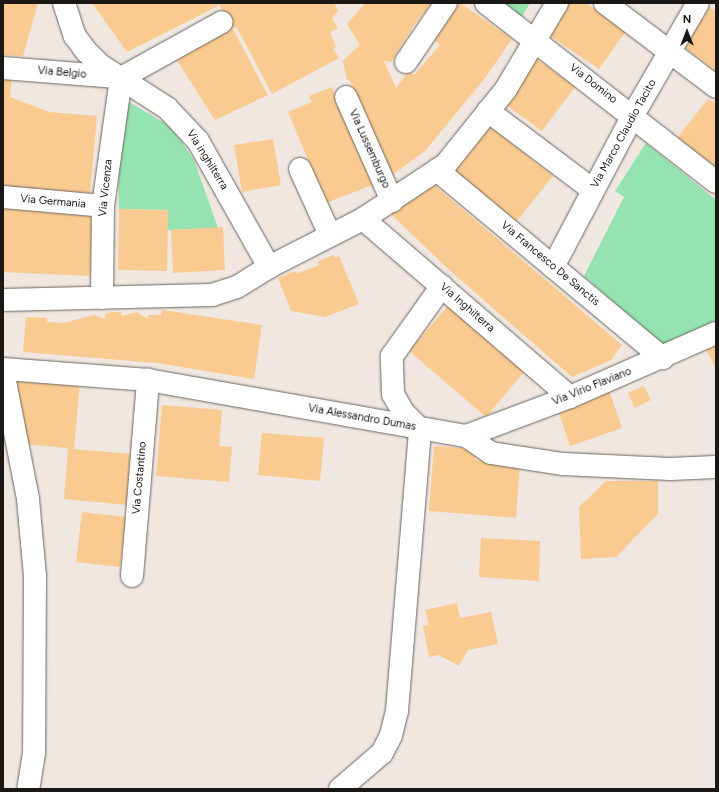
<!DOCTYPE html>
<html>
<head>
<meta charset="utf-8">
<style>
	body { margin:0 }
	#map { position:relative; width:719px; height:792px; overflow:hidden; background:#efe7e0; font-family:Figtree,sans-serif }
	div>[style] { position:absolute }
	.green>* { inset:0; background:#94e3b0 }
	.building>* { inset:0; background:#facb90 }
	.roads { filter:drop-shadow(0 0 1px #6b655f) drop-shadow(0 0 1px #6b655f) }
	.street>* { height:22px; margin:-11px; padding:0 11px; transform-origin:11px; border-radius:11px; background:#fff }
	span { translate:-50% -50%; white-space:nowrap; text-align:center; line-height:1.15; -webkit-text-stroke:3px #fff; paint-order:stroke }
	.street-label { font-size:11px; color:#1a1715 }
	.frame { position:absolute; inset:0; border:4px solid #1a1715; pointer-events:none }
	.north { position:absolute; left:667px; top:12px; width:40px; height:40px; -webkit-text-stroke:3px #fff; paint-order:stroke; rotate:0deg; font-size:11px; font-weight:700; line-height:16px; text-align:center; color:#1a1715 }
	.north::after { content:''; display:block; margin:auto; width:14px; height:18px; background:#1a1715; clip-path:polygon(50% 0,100% 100%,50% 72%,0 100%) }
</style>
</head>
<body>
<div id="map">
	<div class="green">
		<div style="clip-path:polygon(500px 3px,530px 3px,521px 18px)"></div>
		<div style="clip-path:polygon(129px 102px,168px 125px,182px 142px,194px 160px,218px 228px,167px 230px,168px 210px,119px 209px,118px 164px)"></div>
		<div style="clip-path:polygon(646px 143px,716px 200px,716px 321px,665px 347px,584px 276px,624px 197px,615px 191px)"></div>
	</div>
	<div class="building">
		<div style="clip-path:polygon(3px 3px,38px 3px,23px 56px,3px 55px)"></div>
		<div style="clip-path:polygon(92px 3px,216px 3px,218px 6px,127px 52px)"></div>
		<div style="clip-path:polygon(218px 3px,334px 3px,338px 11px,332px 18px,338px 28px,330px 32px,336px 47px,333px 48px,339px 58px,272px 94px,236px 26px,233px 28px)"></div>
		<div style="clip-path:polygon(365px 3px,432px 3px,415px 24px,391px 62px,384px 61px,396px 88px,409px 71px,414px 75px,440px 45px,434px 40px,460px 3px,512px 39px,485px 78px,425px 151px,392px 175px,349px 79px,347px 80px,343px 61px,360px 45px,347px 24px)"></div>
		<div style="clip-path:polygon(567px 3px,586px 3px,626px 31px,599px 69px,546px 33px)"></div>
		<div style="clip-path:polygon(710px 7px,716px 12px,716px 71px,684px 47px)"></div>
		<div style="clip-path:polygon(229px 22px,268px 95px,215px 120px,173px 54px)"></div>
		<div style="clip-path:polygon(537px 59px,575px 87px,542px 131px,505px 104px)"></div>
		<div style="clip-path:polygon(3px 70px,12px 71px,10px 97px,49px 112px,97px 116px,90px 194px,3px 187px)"></div>
		<div style="clip-path:polygon(332px 87px,375px 184px,326px 203px,288px 112px,312px 102px,309px 96px)"></div>
		<div style="clip-path:polygon(708px 99px,716px 104px,716px 168px,677px 138px)"></div>
		<div style="clip-path:polygon(487px 124px,553px 176px,516px 222px,450px 170px)"></div>
		<div style="clip-path:polygon(273px 139px,281px 185px,242px 192px,234px 145px)"></div>
		<div style="clip-path:polygon(427px 179px,622px 345px,611px 360px,572px 377px,447px 268px,390px 213px)"></div>
		<div style="clip-path:polygon(3px 204px,93px 207px,90px 276px,3px 272px)"></div>
		<div style="clip-path:polygon(119px 209px,168px 210px,167px 271px,118px 270px)"></div>
		<div style="clip-path:polygon(223px 227px,225px 270px,173px 273px,171px 230px)"></div>
		<div style="clip-path:polygon(334px 255px,335px 258px,339px 256px,359px 304px,325px 317px,291px 311px,278px 278px,296px 271px,297px 274px,319px 265px,318px 261px)"></div>
		<div style="clip-path:polygon(448px 306px,525px 371px,486px 417px,409px 351px)"></div>
		<div style="clip-path:polygon(162px 310px,262px 325px,254px 379px,157px 363px,23px 352px,26px 317px,47px 318px,47px 322px,63px 323px,94px 315px,105px 319px,105px 314px,112px 312px,121px 312px,122px 316px,136px 312px,148px 319px,148px 315px,161px 315px)"></div>
		<div style="clip-path:polygon(716px 340px,716px 368px,704px 346px)"></div>
		<div style="clip-path:polygon(8px 376px,80px 383px,74px 449px,132px 454px,128px 505px,64px 499px,68px 448px,22px 444px)"></div>
		<div style="clip-path:polygon(644px 386px,651px 400px,635px 408px,628px 393px)"></div>
		<div style="clip-path:polygon(608px 387px,622px 428px,570px 446px,556px 405px)"></div>
		<div style="clip-path:polygon(162px 405px,222px 410px,219px 446px,232px 447px,229px 482px,156px 476px)"></div>
		<div style="clip-path:polygon(262px 433px,324px 438px,320px 481px,258px 475px)"></div>
		<div style="clip-path:polygon(434px 446px,475px 449px,475px 460px,520px 464px,516px 518px,429px 511px)"></div>
		<div style="clip-path:polygon(606px 481px,658px 481px,658px 514px,616px 557px,581px 559px,579px 507px)"></div>
		<div style="clip-path:polygon(82px 512px,126px 517px,120px 567px,76px 562px)"></div>
		<div style="clip-path:polygon(481px 538px,540px 541px,539px 581px,479px 577px)"></div>
		<div style="clip-path:polygon(457px 603px,460px 618px,491px 612px,498px 644px,468px 650px,459px 666px,439px 655px,429px 657px,423px 626px,429px 625px,425px 610px)"></div>
	</div>
	<div class="roads">
		<div class="street">
			<div style="left:64px;top:3px;width:35px;rotate:72deg"></div>
			<div style="left:75px;top:36px;width:19px;rotate:54deg"></div>
			<div style="left:86px;top:51px;width:20px;rotate:45deg"></div>
			<div style="left:100px;top:65px;width:80px;rotate:32.7deg"></div>
			<div style="left:167px;top:108px;width:45px;rotate:46.8deg"></div>
			<div style="left:198px;top:141px;width:145px;rotate:60.6deg"></div>
			<div style="left:486px;top:3px;width:291px;rotate:37.9deg"></div>
			<div style="left:605px;top:3px;width:139px;rotate:37.1deg"></div>
			<div style="left:406px;top:62px;width:71px;rotate:-55.9deg"></div>
			<div style="left:3px;top:68px;width:114px;rotate:4.5deg"></div>
			<div style="left:121px;top:78px;width:115px;rotate:-29deg"></div>
			<div style="left:346px;top:97px;width:114px;rotate:66.1deg"></div>
			<div style="left:488px;top:111px;width:131px;rotate:37deg"></div>
			<div style="left:300px;top:169px;width:72px;rotate:65.6deg"></div>
			<div style="left:437px;top:170px;width:294px;rotate:39.8deg"></div>
			<div style="left:3px;top:197px;width:100px;rotate:5.1deg"></div>
			<div style="left:363px;top:219px;width:273px;rotate:40.7deg"></div>
			<div style="left:553px;top:267px;width:172px;rotate:-62.2deg"></div>
			<div style="left:633px;top:115px;width:129px;rotate:-59.9deg"></div>
			<div style="left:102px;top:298px;width:92px;rotate:-89.4deg"></div>
			<div style="left:103px;top:206px;width:129px;rotate:-82deg"></div>
			<div style="left:3px;top:300px;width:209px;rotate:-1.4deg"></div>
			<div style="left:212px;top:295px;width:26px;rotate:-18deg"></div>
			<div style="left:237px;top:287px;width:38px;rotate:-32deg"></div>
			<div style="left:269px;top:267px;width:106px;rotate:-27.1deg"></div>
			<div style="left:363px;top:219px;width:100px;rotate:-33.5deg"></div>
			<div style="left:446px;top:164px;width:96px;rotate:-51.3deg"></div>
			<div style="left:506px;top:89px;width:100px;rotate:-59.3deg"></div>
			<div style="left:3px;top:369px;width:145px;rotate:4.3deg"></div>
			<div style="left:148px;top:380px;width:323px;rotate:10deg"></div>
			<div style="left:466px;top:436px;width:30px;rotate:34deg"></div>
			<div style="left:491px;top:453px;width:73px;rotate:8.7deg"></div>
			<div style="left:563px;top:464px;width:107px;rotate:2.7deg"></div>
			<div style="left:670px;top:469px;width:46px;rotate:-2.5deg"></div>
			<div style="left:3px;top:371px;width:130px;rotate:78.9deg"></div>
			<div style="left:28px;top:499px;width:77px;rotate:84.8deg"></div>
			<div style="left:35px;top:576px;width:177px;rotate:90.3deg"></div>
			<div style="left:34px;top:753px;width:36px;rotate:99deg"></div>
			<div style="left:466px;top:436px;width:111px;rotate:-20.6deg"></div>
			<div style="left:570px;top:397px;width:159px;rotate:-23.7deg"></div>
			<div style="left:132px;top:576px;width:197px;rotate:-85.3deg"></div>
			<div style="left:340px;top:789px;width:55px;rotate:-40.6deg"></div>
			<div style="left:382px;top:753px;width:20px;rotate:-63deg"></div>
			<div style="left:391px;top:735px;width:25px;rotate:-76deg"></div>
			<div style="left:397px;top:711px;width:283px;rotate:-85.3deg"></div>
			<div style="left:420px;top:429px;width:24px;rotate:-135deg"></div>
			<div style="left:403px;top:412px;width:21px;rotate:-119deg"></div>
			<div style="left:393px;top:394px;width:38px;rotate:-92deg"></div>
			<div style="left:392px;top:356px;width:86px;rotate:-54.5deg"></div>
		</div>
	</div>
	<div class="street-label">
		<span style="left:62px;top:73px;rotate:5deg">Via Belgio</span>
		<span style="left:593px;top:84px;rotate:38deg">Via Domino</span>
		<span style="left:624px;top:134px;rotate:-61deg">Via Marco Claudio Tacito</span>
		<span style="left:369px;top:149px;rotate:66deg">Via Lussemburgo</span>
		<span style="left:207px;top:160px;rotate:58deg">Via inghilterra</span>
		<span style="left:106px;top:188px;rotate:-84deg">Via Vicenza</span>
		<span style="left:53px;top:202px;rotate:5deg">Via Germania</span>
		<span style="left:550px;top:264px;rotate:40deg">Via Francesco De Sanctis</span>
		<span style="left:467px;top:308px;rotate:41deg">Via Inghilterra</span>
		<span style="left:592px;top:387px;rotate:-22deg">Via Virio Flaviano</span>
		<span style="left:362px;top:418px;rotate:10deg">Via Alessandro Dumas</span>
		<span style="left:140px;top:478px;rotate:-85deg">Via Costantino</span>
	</div>
	<div class="frame"></div>
	<div class="north">N</div>
</div>
</body>
</html>
